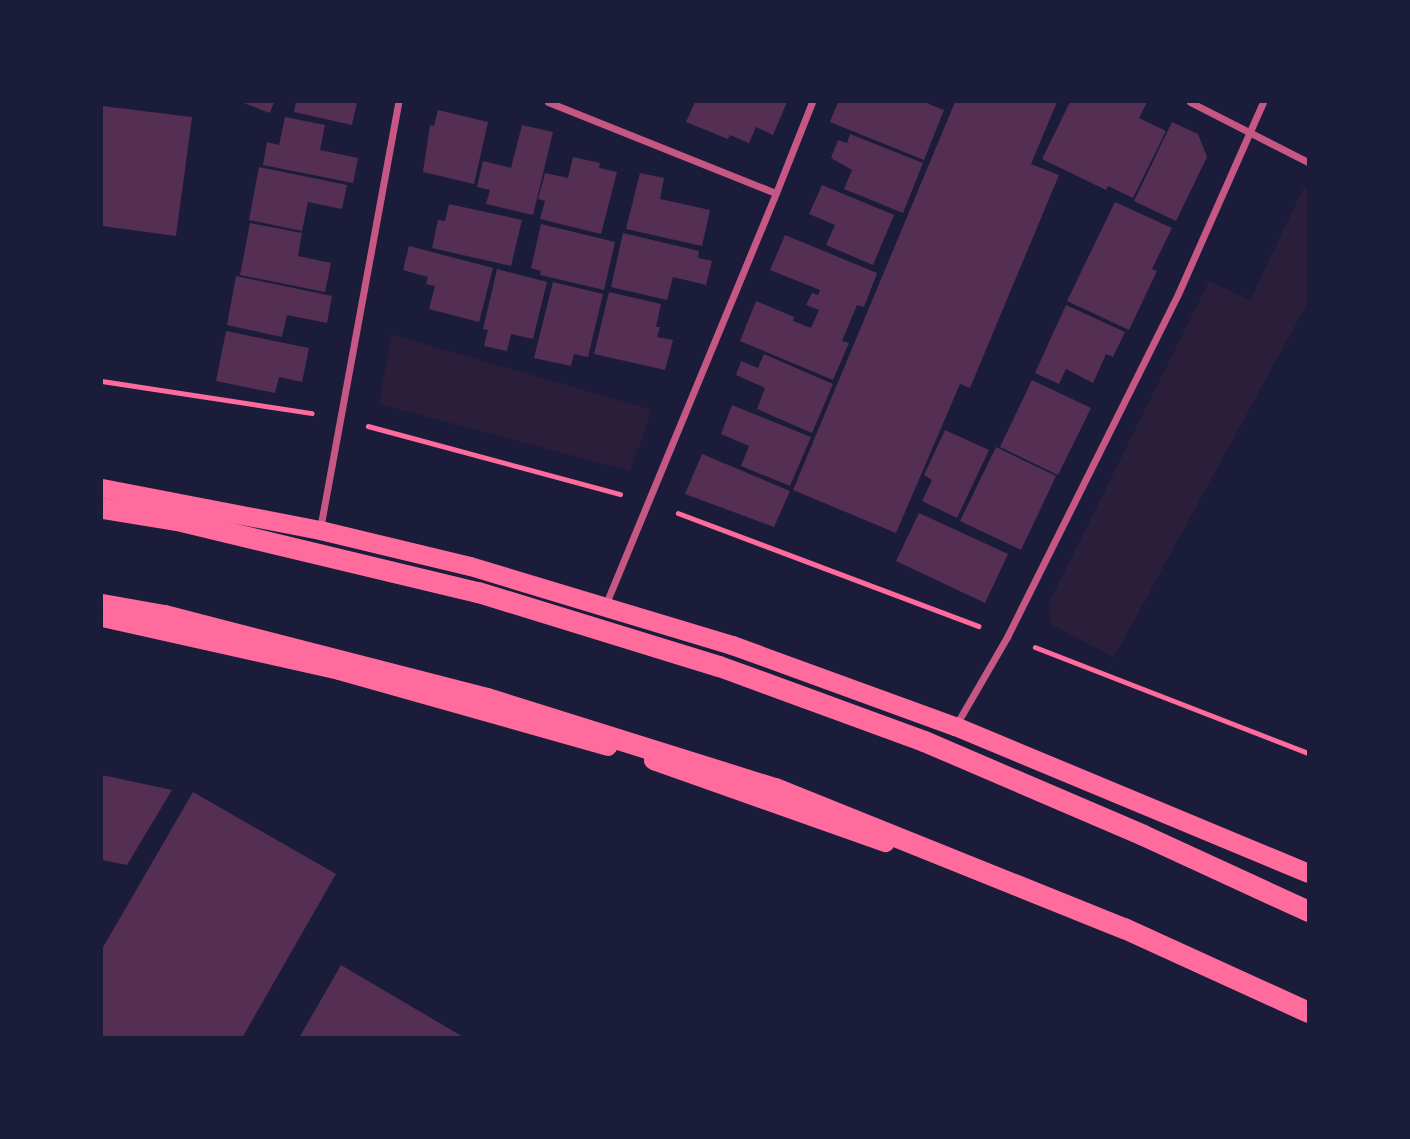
<!DOCTYPE html>
<html>
<head>
<meta charset="utf-8">
<style>
	body { margin:0 }
	#map { position:relative; width:1410px; height:1139px; overflow:hidden; background:#1b1b3a; font-family:Cabin,sans-serif }
	div>[style] { position:absolute }
	.green>* { inset:0; background:#2a1e3b }
	.building>* { inset:0; background:#542f53 }
	.path>* { height:4.5px; margin:-2.25px; padding:0 2.25px; transform-origin:2.25px; border-radius:2.25px; background:#ff6b9d }
	.minor>* { height:7px; margin:-3.5px; padding:0 3.5px; transform-origin:3.5px; border-radius:3.5px; background:#c65784 }
	.trunk>* { height:19px; margin:-9.5px; padding:0 9.5px; transform-origin:9.5px; border-radius:9.5px; background:#ff6b9d }
	.motorway>* { height:21px; margin:-10.5px; padding:0 10.5px; transform-origin:10.5px; border-radius:10.5px; background:#ff6b9d }
	span { translate:-50% -50%; white-space:nowrap; text-align:center; line-height:1.15; -webkit-text-stroke:7px #1b1b3a; paint-order:stroke }
	.frame { position:absolute; inset:0; border:103px solid #1b1b3a; pointer-events:none }
</style>
</head>
<body>
<div id="map">
	<div class="green">
		<div style="clip-path:polygon(1304px 187px,1308px 189px,1308px 302px,1114px 657px,1050px 624px,1049px 603px,1209px 281px,1250px 300px)"></div>
		<div style="clip-path:polygon(391px 334px,652px 410px,630px 471px,379px 404px)"></div>
	</div>
	<div class="building">
		<div style="clip-path:polygon(241px 102px,274px 102px,270px 113px)"></div>
		<div style="clip-path:polygon(296px 102px,357px 102px,352px 125px,294px 112px)"></div>
		<div style="clip-path:polygon(695px 102px,787px 102px,773px 135px,756px 127px,749px 143px,730px 135px,728px 139px,686px 122px)"></div>
		<div style="clip-path:polygon(838px 102px,924px 102px,944px 110px,924px 160px,830px 122px)"></div>
		<div style="clip-path:polygon(955px 102px,1057px 102px,1031px 164px,1059px 175px,970px 388px,960px 384px,896px 533px,793px 490px)"></div>
		<div style="clip-path:polygon(1070px 102px,1147px 102px,1139px 118px,1166px 131px,1133px 198px,1108px 186px,1106px 190px,1042px 159px)"></div>
		<div style="clip-path:polygon(102px 106px,192px 117px,176px 236px,102px 226px)"></div>
		<div style="clip-path:polygon(438px 110px,488px 122px,474px 184px,423px 172px,430px 125px,434px 126px)"></div>
		<div style="clip-path:polygon(285px 117px,325px 125px,320px 150px,358px 158px,353px 183px,263px 165px,267px 142px,279px 145px)"></div>
		<div style="clip-path:polygon(1172px 122px,1198px 134px,1207px 157px,1176px 221px,1134px 201px)"></div>
		<div style="clip-path:polygon(522px 125px,553px 132px,533px 215px,486px 204px,490px 190px,477px 187px,483px 161px,511px 168px)"></div>
		<div style="clip-path:polygon(850px 134px,923px 163px,903px 213px,844px 189px,852px 170px,831px 158px,838px 140px,847px 143px)"></div>
		<div style="clip-path:polygon(573px 157px,600px 163px,599px 168px,617px 172px,601px 234px,540px 219px,545px 201px,538px 199px,545px 173px,568px 178px)"></div>
		<div style="clip-path:polygon(259px 167px,347px 185px,342px 209px,308px 202px,302px 231px,249px 220px)"></div>
		<div style="clip-path:polygon(640px 173px,664px 178px,660px 199px,710px 210px,702px 246px,626px 229px)"></div>
		<div style="clip-path:polygon(822px 185px,894px 215px,873px 265px,826px 245px,835px 225px,809px 214px)"></div>
		<div style="clip-path:polygon(1115px 202px,1172px 228px,1152px 269px,1157px 271px,1129px 330px,1067px 301px)"></div>
		<div style="clip-path:polygon(449px 204px,522px 220px,511px 266px,432px 248px,438px 220px,445px 221px)"></div>
		<div style="clip-path:polygon(250px 223px,302px 233px,298px 256px,331px 263px,325px 292px,240px 275px)"></div>
		<div style="clip-path:polygon(541px 224px,615px 242px,604px 290px,540px 275px,541px 271px,531px 268px)"></div>
		<div style="clip-path:polygon(623px 233px,699px 251px,698px 258px,712px 261px,706px 285px,673px 277px,667px 300px,611px 287px)"></div>
		<div style="clip-path:polygon(785px 235px,877px 273px,864px 307px,857px 305px,842px 341px,849px 343px,833px 380px,740px 341px,756px 301px,794px 317px,793px 321px,811px 328px,819px 310px,806px 305px,812px 293px,818px 295px,820px 290px,770px 270px)"></div>
		<div style="clip-path:polygon(409px 246px,493px 268px,479px 322px,429px 309px,435px 286px,426px 284px,428px 277px,403px 270px)"></div>
		<div style="clip-path:polygon(497px 269px,547px 282px,533px 339px,511px 334px,507px 351px,484px 346px,488px 330px,483px 329px)"></div>
		<div style="clip-path:polygon(236px 276px,332px 296px,327px 323px,287px 315px,282px 337px,227px 325px)"></div>
		<div style="clip-path:polygon(553px 282px,603px 294px,588px 357px,574px 354px,571px 366px,534px 358px)"></div>
		<div style="clip-path:polygon(609px 292px,661px 304px,656px 327px,660px 327px,657px 337px,673px 340px,665px 370px,594px 354px)"></div>
		<div style="clip-path:polygon(1066px 305px,1125px 332px,1113px 357px,1106px 354px,1093px 383px,1066px 369px,1059px 384px,1035px 373px)"></div>
		<div style="clip-path:polygon(226px 331px,309px 348px,302px 382px,279px 377px,275px 393px,216px 381px)"></div>
		<div style="clip-path:polygon(764px 354px,833px 384px,812px 433px,757px 409px,765px 388px,736px 375px,741px 361px,758px 368px)"></div>
		<div style="clip-path:polygon(1032px 380px,1091px 408px,1058px 475px,1000px 447px)"></div>
		<div style="clip-path:polygon(732px 405px,811px 437px,790px 486px,741px 466px,749px 446px,721px 434px)"></div>
		<div style="clip-path:polygon(945px 430px,989px 450px,957px 518px,922px 501px,932px 480px,924px 475px)"></div>
		<div style="clip-path:polygon(996px 447px,1056px 476px,1021px 550px,960px 521px)"></div>
		<div style="clip-path:polygon(702px 454px,790px 491px,774px 527px,685px 494px)"></div>
		<div style="clip-path:polygon(919px 513px,1008px 554px,985px 603px,896px 561px)"></div>
		<div style="clip-path:polygon(102px 775px,172px 790px,127px 865px,102px 860px)"></div>
		<div style="clip-path:polygon(193px 792px,336px 874px,242px 1038px,102px 1038px,102px 949px)"></div>
		<div style="clip-path:polygon(341px 965px,465px 1038px,299px 1038px)"></div>
	</div>
	<div class="path">
		<div style="left:102px;top:381px;width:212px;rotate:8.7deg"></div>
		<div style="left:368px;top:426px;width:261px;rotate:15.1deg"></div>
		<div style="left:678px;top:513px;width:321px;rotate:20.6deg"></div>
		<div style="left:1035px;top:647px;width:293px;rotate:21.2deg"></div>
	</div>
	<div class="minor">
		<div style="left:548px;top:102px;width:245px;rotate:21.8deg"></div>
		<div style="left:776px;top:193px;width:447px;rotate:112.5deg"></div>
		<div style="left:1190px;top:102px;width:132px;rotate:27deg"></div>
		<div style="left:776px;top:193px;width:98px;rotate:-68.4deg"></div>
		<div style="left:320px;top:529px;width:434px;rotate:-79.6deg"></div>
		<div style="left:956px;top:725px;width:102px;rotate:-59.9deg"></div>
		<div style="left:1007px;top:637px;width:383px;rotate:-63.5deg"></div>
		<div style="left:1178px;top:294px;width:210px;rotate:-66.1deg"></div>
	</div>
	<div class="trunk">
		<div style="left:102px;top:488px;width:222px;rotate:10.9deg"></div>
		<div style="left:320px;top:530px;width:154px;rotate:13.5deg"></div>
		<div style="left:470px;top:566px;width:274px;rotate:16.8deg"></div>
		<div style="left:732px;top:645px;width:237px;rotate:20deg"></div>
		<div style="left:955px;top:726px;width:382px;rotate:22.6deg"></div>
		<div style="left:102px;top:617px;width:243px;rotate:12.6deg"></div>
		<div style="left:339px;top:670px;width:279px;rotate:15.8deg"></div>
		<div style="left:653px;top:760px;width:246px;rotate:19.5deg"></div>
	</div>
	<div class="motorway">
		<div style="left:102px;top:508px;width:76px;rotate:9.1deg"></div>
		<div style="left:177px;top:520px;width:309px;rotate:13.5deg"></div>
		<div style="left:478px;top:592px;width:252px;rotate:17.1deg"></div>
		<div style="left:719px;top:666px;width:218px;rotate:20.1deg"></div>
		<div style="left:924px;top:741px;width:238px;rotate:23.2deg"></div>
		<div style="left:1143px;top:835px;width:182px;rotate:24.7deg"></div>
		<div style="left:102px;top:604px;width:63px;rotate:10.1deg"></div>
		<div style="left:164px;top:615px;width:333px;rotate:14.4deg"></div>
		<div style="left:487px;top:698px;width:302px;rotate:17.4deg"></div>
		<div style="left:775px;top:788px;width:376px;rotate:21.9deg"></div>
		<div style="left:1124px;top:928px;width:202px;rotate:24.5deg"></div>
	</div>
	<div class="frame"></div>
</div>
</body>
</html>
